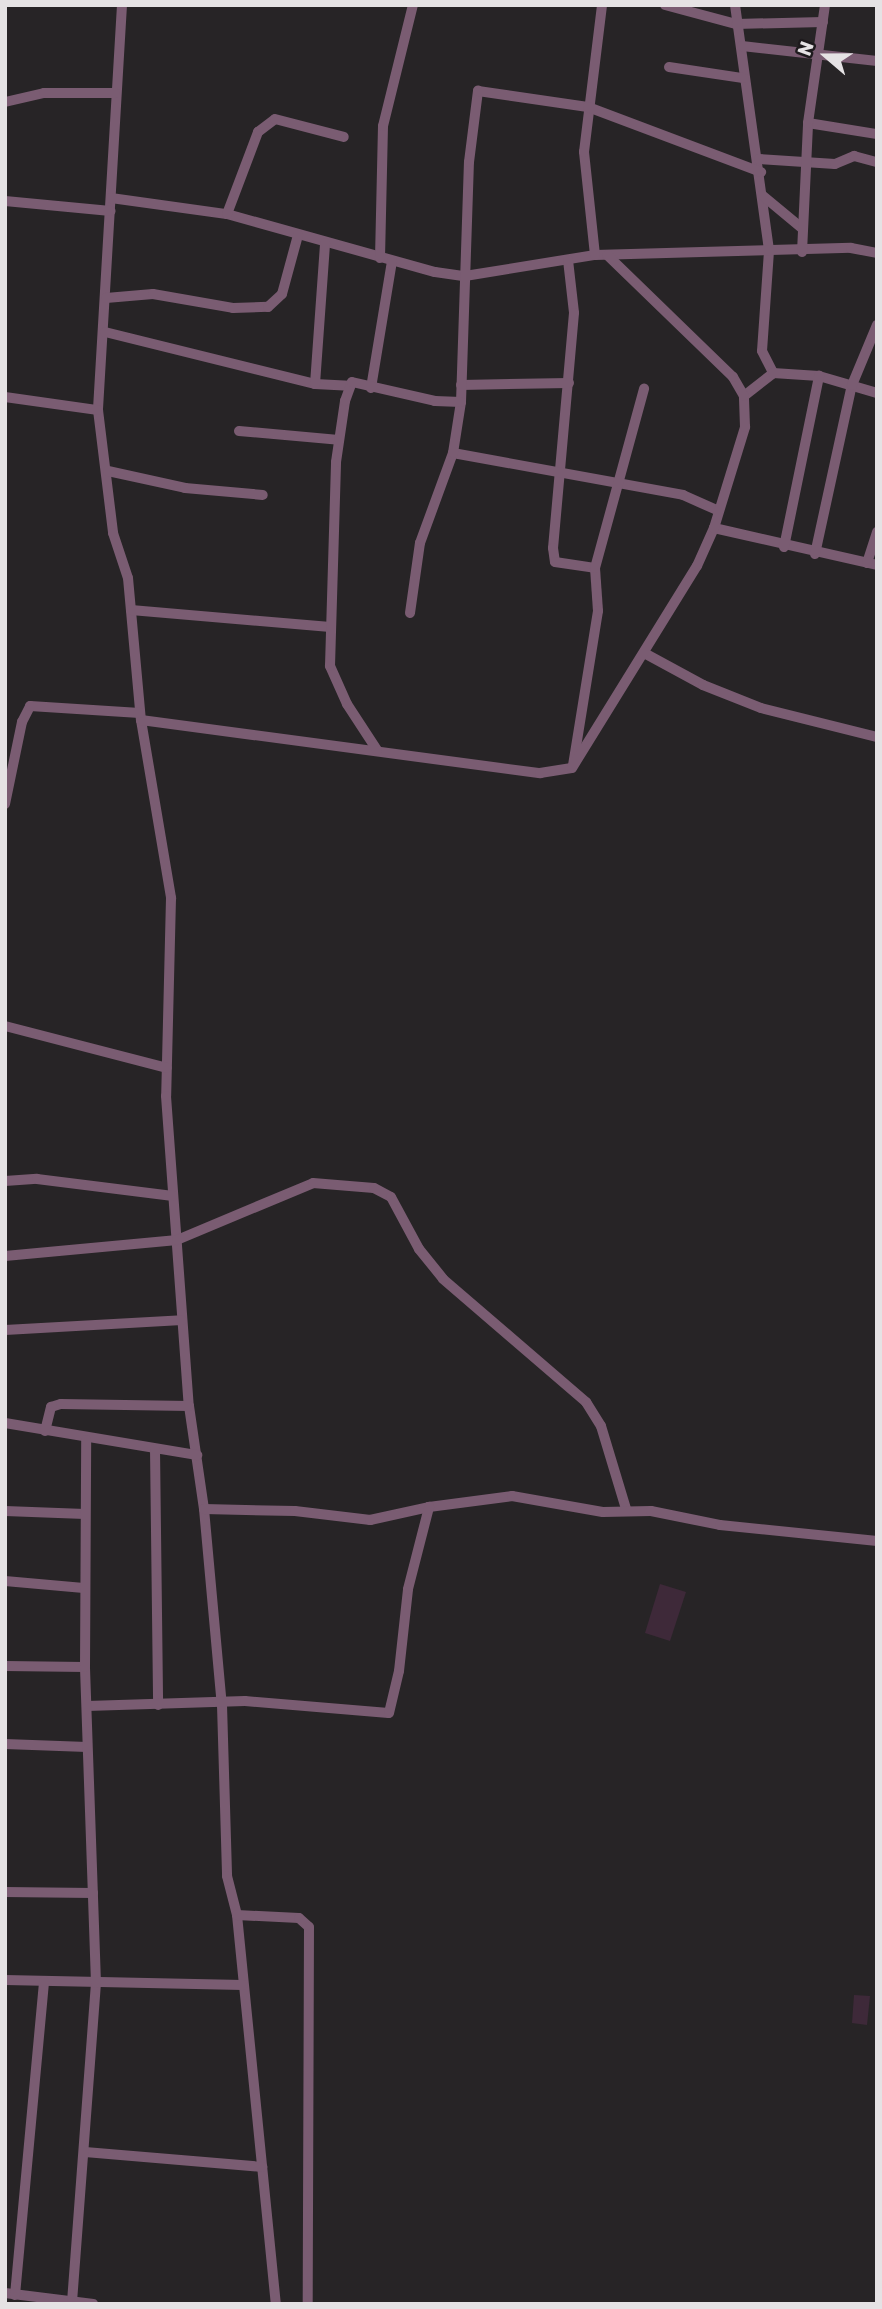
<!DOCTYPE html>
<html>
<head>
<meta charset="utf-8">
<style>
	body { margin:0 }
	#map { position:relative; width:882px; height:2309px; overflow:hidden; background:#272426; font-family:Rubik,sans-serif }
	div>[style] { position:absolute }
	.green>* { inset:0; background:#3e2939 }
	.minor>* { height:10px; margin:-5px; padding:0 5px; transform-origin:5px; border-radius:5px; background:#7a5c72 }
	span { translate:-50% -50%; white-space:nowrap; text-align:center; line-height:1.15; -webkit-text-stroke:6px #1e1a1d; paint-order:stroke }
	.frame { position:absolute; inset:0; border:7px solid #e5e2e4; pointer-events:none }
	.north { position:absolute; left:791px; top:21px; width:70px; height:70px; -webkit-text-stroke:5px #1e1a1d; paint-order:stroke; rotate:290deg; font-size:19px; font-weight:700; line-height:28px; text-align:center; color:#e5e2e4 }
	.north::after { content:''; display:block; margin:auto; width:24px; height:32px; background:#e5e2e4; clip-path:polygon(50% 0,100% 100%,50% 72%,0 100%) }
</style>
</head>
<body>
<div id="map">
	<div class="green">
		<div style="clip-path:polygon(660px 1584px,686px 1592px,670px 1641px,645px 1633px)"></div>
		<div style="clip-path:polygon(854px 1995px,870px 1996px,867px 2025px,852px 2023px)"></div>
	</div>
	<div class="minor">
		<div style="left:122px;top:5px;width:406px;rotate:93.4deg"></div>
		<div style="left:98px;top:410px;width:124px;rotate:83deg"></div>
		<div style="left:113px;top:533px;width:47px;rotate:71.6deg"></div>
		<div style="left:128px;top:578px;width:143px;rotate:84.8deg"></div>
		<div style="left:141px;top:720px;width:181px;rotate:80.4deg"></div>
		<div style="left:171px;top:898px;width:198px;rotate:91.4deg"></div>
		<div style="left:166px;top:1096px;width:311px;rotate:85.8deg"></div>
		<div style="left:189px;top:1406px;width:104px;rotate:81.7deg"></div>
		<div style="left:204px;top:1509px;width:197px;rotate:84.8deg"></div>
		<div style="left:222px;top:1705px;width:171px;rotate:88.3deg"></div>
		<div style="left:227px;top:1876px;width:40px;rotate:75.6deg"></div>
		<div style="left:237px;top:1915px;width:391px;rotate:84.3deg"></div>
		<div style="left:665px;top:5px;width:73px;rotate:15deg"></div>
		<div style="left:736px;top:24px;width:87px;rotate:-1.3deg"></div>
		<div style="left:735px;top:5px;width:248px;rotate:82.1deg"></div>
		<div style="left:769px;top:251px;width:100px;rotate:94deg"></div>
		<div style="left:762px;top:351px;width:25px;rotate:63deg"></div>
		<div style="left:742px;top:46px;width:136px;rotate:6.3deg"></div>
		<div style="left:669px;top:67px;width:75px;rotate:8.5deg"></div>
		<div style="left:5px;top:102px;width:40px;rotate:-13deg"></div>
		<div style="left:44px;top:93px;width:71px"></div>
		<div style="left:808px;top:123px;width:70px;rotate:9.1deg"></div>
		<div style="left:759px;top:159px;width:76px;rotate:3.8deg"></div>
		<div style="left:835px;top:164px;width:21px;rotate:-23deg"></div>
		<div style="left:854px;top:156px;width:24px;rotate:15deg"></div>
		<div style="left:762px;top:195px;width:53px;rotate:39.7deg"></div>
		<div style="left:111px;top:198px;width:117px;rotate:7.9deg"></div>
		<div style="left:227px;top:214px;width:216px;rotate:15.6deg"></div>
		<div style="left:435px;top:272px;width:30px;rotate:8deg"></div>
		<div style="left:465px;top:276px;width:132px;rotate:-9.2deg"></div>
		<div style="left:595px;top:255px;width:256px;rotate:-1.6deg"></div>
		<div style="left:851px;top:248px;width:26px;rotate:11deg"></div>
		<div style="left:5px;top:201px;width:106px;rotate:5.4deg"></div>
		<div style="left:227px;top:214px;width:88px;rotate:-69.3deg"></div>
		<div style="left:258px;top:132px;width:21px;rotate:-37deg"></div>
		<div style="left:275px;top:119px;width:71px;rotate:14.6deg"></div>
		<div style="left:802px;top:252px;width:129px;rotate:-87.3deg"></div>
		<div style="left:808px;top:123px;width:119px;rotate:-81.8deg"></div>
		<div style="left:595px;top:255px;width:104px;rotate:-96.1deg"></div>
		<div style="left:584px;top:152px;width:148px;rotate:-83deg"></div>
		<div style="left:380px;top:258px;width:132px;rotate:-88.7deg"></div>
		<div style="left:383px;top:126px;width:125px;rotate:-76.1deg"></div>
		<div style="left:568px;top:260px;width:53px;rotate:83.5deg"></div>
		<div style="left:574px;top:313px;width:236px;rotate:95.1deg"></div>
		<div style="left:553px;top:548px;width:14px;rotate:82deg"></div>
		<div style="left:555px;top:562px;width:40px;rotate:8.5deg"></div>
		<div style="left:595px;top:568px;width:43px;rotate:86deg"></div>
		<div style="left:598px;top:611px;width:156px;rotate:99.2deg"></div>
		<div style="left:106px;top:298px;width:47px;rotate:-4.9deg"></div>
		<div style="left:153px;top:294px;width:81px;rotate:9.9deg"></div>
		<div style="left:233px;top:308px;width:35px;rotate:-2deg"></div>
		<div style="left:268px;top:307px;width:19px;rotate:-43deg"></div>
		<div style="left:282px;top:294px;width:61px;rotate:-74.8deg"></div>
		<div style="left:105px;top:332px;width:216px;rotate:13.9deg"></div>
		<div style="left:315px;top:384px;width:34px;rotate:3deg"></div>
		<div style="left:315px;top:384px;width:141px;rotate:-85.9deg"></div>
		<div style="left:461px;top:385px;width:108px;rotate:-1.1deg"></div>
		<div style="left:371px;top:388px;width:129px;rotate:-80.6deg"></div>
		<div style="left:744px;top:396px;width:37px;rotate:-38deg"></div>
		<div style="left:773px;top:373px;width:46px;rotate:3.7deg"></div>
		<div style="left:819px;top:376px;width:60px;rotate:16.3deg"></div>
		<div style="left:5px;top:397px;width:94px;rotate:8deg"></div>
		<div style="left:239px;top:431px;width:100px;rotate:5.1deg"></div>
		<div style="left:453px;top:453px;width:234px;rotate:10.3deg"></div>
		<div style="left:683px;top:495px;width:37px;rotate:24deg"></div>
		<div style="left:108px;top:471px;width:79px;rotate:12.4deg"></div>
		<div style="left:185px;top:488px;width:78px;rotate:5.1deg"></div>
		<div style="left:714px;top:528px;width:167px;rotate:12.8deg"></div>
		<div style="left:784px;top:547px;width:175px;rotate:-78.4deg"></div>
		<div style="left:815px;top:554px;width:173px;rotate:-77.7deg"></div>
		<div style="left:852px;top:385px;width:65px;rotate:-67.4deg"></div>
		<div style="left:867px;top:563px;width:33px;rotate:-72deg"></div>
		<div style="left:595px;top:568px;width:186px;rotate:-74.7deg"></div>
		<div style="left:131px;top:610px;width:200px;rotate:4.9deg"></div>
		<div style="left:410px;top:613px;width:71px;rotate:-81.9deg"></div>
		<div style="left:420px;top:543px;width:96px;rotate:-69.9deg"></div>
		<div style="left:453px;top:453px;width:52px;rotate:-81.1deg"></div>
		<div style="left:461px;top:402px;width:240px;rotate:-88.1deg"></div>
		<div style="left:469px;top:162px;width:72px;rotate:-82.8deg"></div>
		<div style="left:478px;top:91px;width:111px;rotate:8.3deg"></div>
		<div style="left:588px;top:107px;width:185px;rotate:20.6deg"></div>
		<div style="left:646px;top:654px;width:65px;rotate:28.5deg"></div>
		<div style="left:703px;top:685px;width:62px;rotate:21.6deg"></div>
		<div style="left:761px;top:708px;width:120px;rotate:14deg"></div>
		<div style="left:141px;top:720px;width:403px;rotate:7.6deg"></div>
		<div style="left:540px;top:773px;width:32px;rotate:-9deg"></div>
		<div style="left:572px;top:768px;width:238px;rotate:-58.3deg"></div>
		<div style="left:697px;top:566px;width:42px;rotate:-65.9deg"></div>
		<div style="left:714px;top:528px;width:106px;rotate:-72.9deg"></div>
		<div style="left:745px;top:427px;width:31px;rotate:-92deg"></div>
		<div style="left:744px;top:396px;width:22px;rotate:-120deg"></div>
		<div style="left:733px;top:377px;width:175px;rotate:-135.9deg"></div>
		<div style="left:377px;top:750px;width:55px;rotate:-123.1deg"></div>
		<div style="left:347px;top:704px;width:42px;rotate:-114.1deg"></div>
		<div style="left:330px;top:666px;width:204px;rotate:-88.3deg"></div>
		<div style="left:336px;top:462px;width:62px;rotate:-81.6deg"></div>
		<div style="left:345px;top:401px;width:20px;rotate:-70deg"></div>
		<div style="left:352px;top:382px;width:85px;rotate:12.9deg"></div>
		<div style="left:435px;top:401px;width:26px;rotate:2deg"></div>
		<div style="left:5px;top:804px;width:84px;rotate:-78.3deg"></div>
		<div style="left:22px;top:722px;width:18px;rotate:-63deg"></div>
		<div style="left:30px;top:706px;width:110px;rotate:3.6deg"></div>
		<div style="left:5px;top:1026px;width:167px;rotate:14.5deg"></div>
		<div style="left:5px;top:1181px;width:32px;rotate:-4deg"></div>
		<div style="left:37px;top:1179px;width:137px;rotate:7.1deg"></div>
		<div style="left:5px;top:1256px;width:173px;rotate:-5.3deg"></div>
		<div style="left:177px;top:1240px;width:147px;rotate:-22.7deg"></div>
		<div style="left:313px;top:1183px;width:61px;rotate:4.7deg"></div>
		<div style="left:374px;top:1188px;width:19px;rotate:28deg"></div>
		<div style="left:391px;top:1197px;width:59px;rotate:61.7deg"></div>
		<div style="left:419px;top:1249px;width:38px;rotate:51deg"></div>
		<div style="left:443px;top:1279px;width:189px;rotate:40.7deg"></div>
		<div style="left:586px;top:1402px;width:28px;rotate:58deg"></div>
		<div style="left:601px;top:1426px;width:87px;rotate:73.2deg"></div>
		<div style="left:5px;top:1330px;width:177px;rotate:-3.2deg"></div>
		<div style="left:5px;top:1423px;width:195px;rotate:9.5deg"></div>
		<div style="left:45px;top:1431px;width:25px;rotate:-76deg"></div>
		<div style="left:51px;top:1407px;width:10px;rotate:-17deg"></div>
		<div style="left:61px;top:1404px;width:128px;rotate:0.9deg"></div>
		<div style="left:155px;top:1449px;width:256px;rotate:89.3deg"></div>
		<div style="left:204px;top:1509px;width:91px;rotate:1.3deg"></div>
		<div style="left:295px;top:1511px;width:76px;rotate:6.8deg"></div>
		<div style="left:370px;top:1520px;width:60px;rotate:-12.4deg"></div>
		<div style="left:429px;top:1507px;width:84px;rotate:-7.5deg"></div>
		<div style="left:512px;top:1496px;width:92px;rotate:10deg"></div>
		<div style="left:603px;top:1512px;width:48px;rotate:-1.2deg"></div>
		<div style="left:651px;top:1511px;width:70px;rotate:11.5deg"></div>
		<div style="left:720px;top:1525px;width:158px;rotate:5.8deg"></div>
		<div style="left:5px;top:1511px;width:80px;rotate:2.1deg"></div>
		<div style="left:5px;top:1581px;width:79px;rotate:5.1deg"></div>
		<div style="left:5px;top:1666px;width:80px;rotate:0.7deg"></div>
		<div style="left:87px;top:1706px;width:158px;rotate:-1.8deg"></div>
		<div style="left:245px;top:1701px;width:144px;rotate:4.8deg"></div>
		<div style="left:389px;top:1713px;width:43px;rotate:-76.6deg"></div>
		<div style="left:399px;top:1671px;width:82px;rotate:-83.7deg"></div>
		<div style="left:408px;top:1589px;width:85px;rotate:-75.6deg"></div>
		<div style="left:5px;top:1744px;width:82px;rotate:2.1deg"></div>
		<div style="left:5px;top:1892px;width:88px;rotate:0.7deg"></div>
		<div style="left:237px;top:1915px;width:62px;rotate:2.8deg"></div>
		<div style="left:299px;top:1918px;width:13px;rotate:42deg"></div>
		<div style="left:309px;top:1927px;width:377px;rotate:90.2deg"></div>
		<div style="left:5px;top:1980px;width:238px;rotate:1.2deg"></div>
		<div style="left:85px;top:2152px;width:178px;rotate:4.8deg"></div>
		<div style="left:5px;top:2293px;width:89px;rotate:7.1deg"></div>
		<div style="left:15px;top:2295px;width:315px;rotate:-84.7deg"></div>
		<div style="left:72px;top:2302px;width:320px;rotate:-85.7deg"></div>
		<div style="left:96px;top:1983px;width:316px;rotate:-92deg"></div>
		<div style="left:85px;top:1667px;width:227px;rotate:-89.7deg"></div>
	</div>
	<div class="frame"></div>
	<div class="north">N</div>
</div>
</body>
</html>
